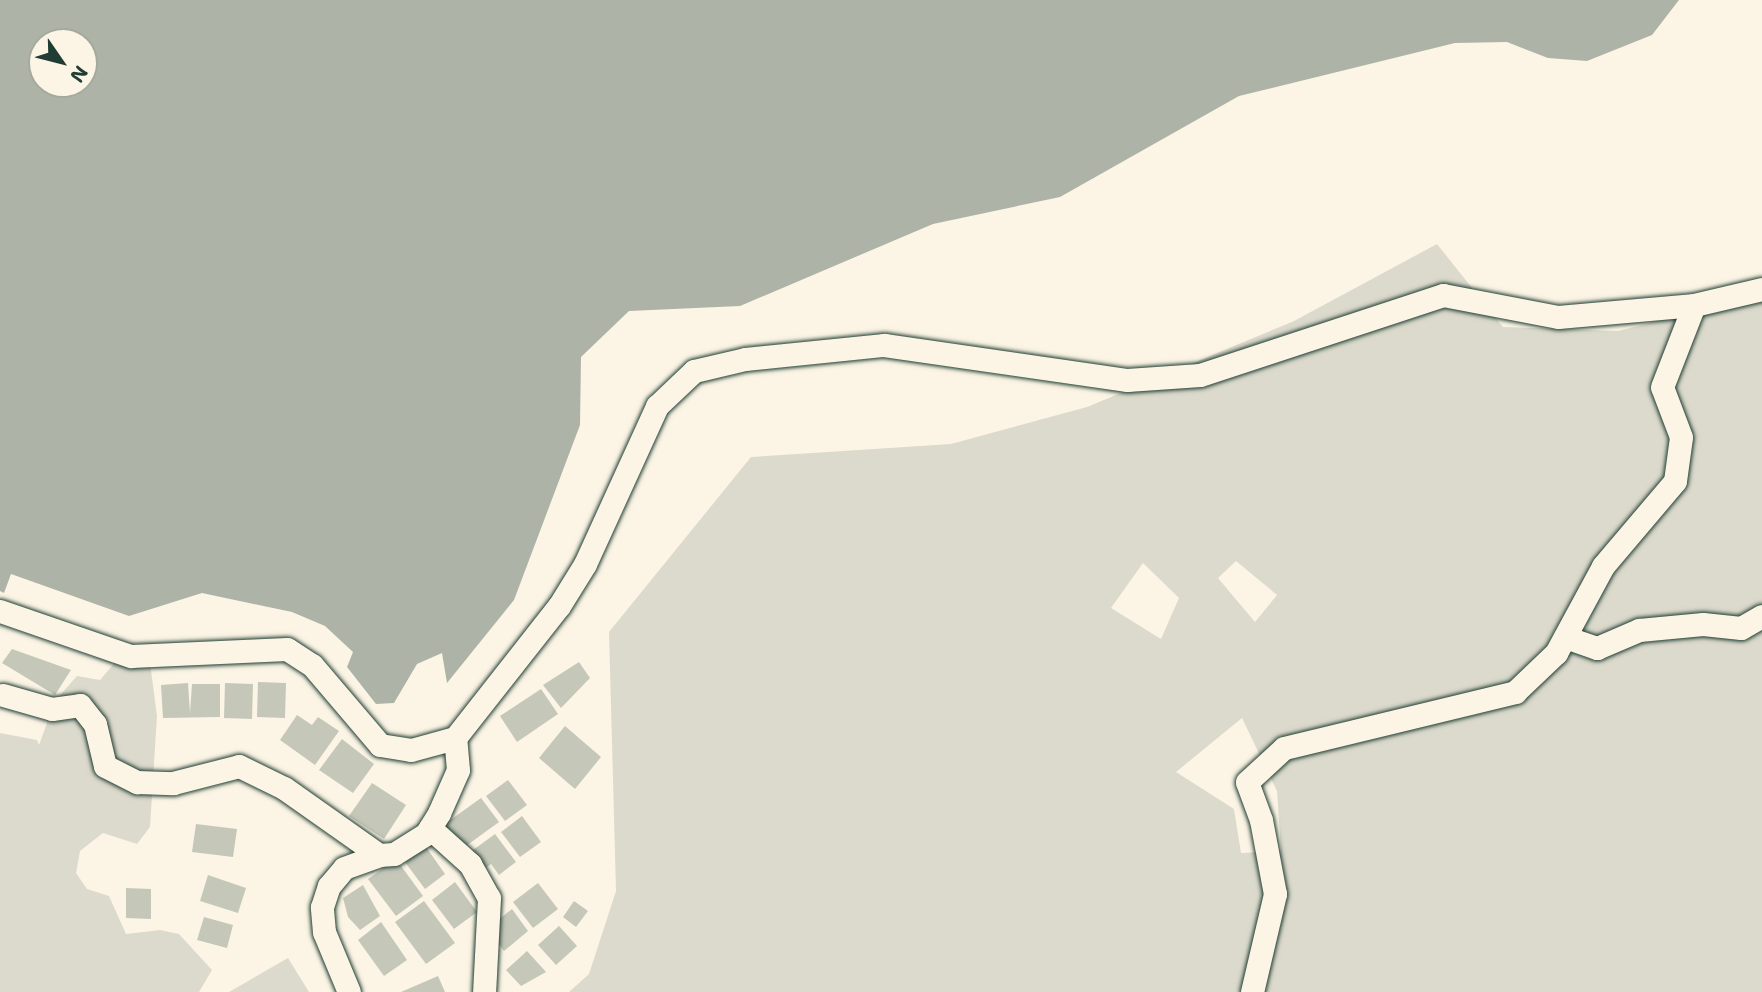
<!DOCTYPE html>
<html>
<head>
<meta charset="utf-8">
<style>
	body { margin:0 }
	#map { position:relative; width:1762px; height:992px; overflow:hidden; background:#fcf5e5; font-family:"Shantell Sans",sans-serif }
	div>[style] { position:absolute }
	.green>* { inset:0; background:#dcdacc }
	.water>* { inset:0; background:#aeb3a7 }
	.building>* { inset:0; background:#c5c7b9 }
	.roads { filter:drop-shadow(0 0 2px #1f3d34) drop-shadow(0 0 2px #1f3d34) }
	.minor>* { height:23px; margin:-11.5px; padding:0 11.5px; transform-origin:11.5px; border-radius:11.5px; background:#fcf5e5 }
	span { translate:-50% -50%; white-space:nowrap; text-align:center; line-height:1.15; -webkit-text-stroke:5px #fcf5e5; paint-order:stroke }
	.north { position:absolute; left:28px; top:28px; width:70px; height:70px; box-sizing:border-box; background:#fcf5e5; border:2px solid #a4ab9e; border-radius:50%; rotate:125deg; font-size:19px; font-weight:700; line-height:28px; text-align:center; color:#1f3d34 }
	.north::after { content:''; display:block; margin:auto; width:24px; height:32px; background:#1f3d34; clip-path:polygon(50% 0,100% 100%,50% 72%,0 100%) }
</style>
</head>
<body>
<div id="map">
	<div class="green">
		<div style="clip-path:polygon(evenodd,1437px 244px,1503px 327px,1618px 331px,1762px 295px,1762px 992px,569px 992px,589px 974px,616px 891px,609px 632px,751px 457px,951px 444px,1087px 407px,1294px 321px,1437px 244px,1236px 561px,1277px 595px,1255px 622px,1218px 578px,1236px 561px,1437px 244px,1143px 563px,1179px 598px,1161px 639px,1111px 608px,1143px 563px,1437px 244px,1242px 718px,1277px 791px,1281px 851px,1241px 853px,1234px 809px,1176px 772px,1242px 718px)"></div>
		<div style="clip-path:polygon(149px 655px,157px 716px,150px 827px,137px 844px,103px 833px,80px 851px,76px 873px,87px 889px,109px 896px,126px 934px,160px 930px,179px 934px,212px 970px,199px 992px,0 992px,0 733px,37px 740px,39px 745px,55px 701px,77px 676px,100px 680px,116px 661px)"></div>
		<div style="clip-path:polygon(288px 958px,309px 992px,229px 992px)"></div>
	</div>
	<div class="water">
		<div style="clip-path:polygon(evenodd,0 0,1679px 0,1652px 35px,1587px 61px,1548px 58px,1507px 42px,1455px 43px,1239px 96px,1060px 197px,933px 224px,740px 306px,629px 311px,581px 357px,580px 425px,514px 600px,447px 683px,442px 653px,417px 664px,394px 703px,376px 704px,347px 667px,353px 652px,325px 626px,292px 612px,202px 593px,129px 616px,11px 574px,4px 593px,0 591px,0 0,42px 42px,84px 42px,84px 84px,42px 84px,42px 42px)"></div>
	</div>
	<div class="building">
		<div style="clip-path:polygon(12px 649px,71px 670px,55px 695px,2px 663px)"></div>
		<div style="clip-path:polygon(579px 662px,590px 678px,561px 708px,543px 685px)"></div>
		<div style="clip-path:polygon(258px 682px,286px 683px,285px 718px,257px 717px)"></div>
		<div style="clip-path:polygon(188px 683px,190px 713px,192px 684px,220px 684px,220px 717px,163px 718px,161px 685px)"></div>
		<div style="clip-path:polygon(225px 683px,253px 684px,252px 719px,224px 718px)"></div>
		<div style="clip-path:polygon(541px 689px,558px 714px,517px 742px,500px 716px)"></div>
		<div style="clip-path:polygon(297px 715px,312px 725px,318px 717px,339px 731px,315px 765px,280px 740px)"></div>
		<div style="clip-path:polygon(565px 726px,601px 757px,575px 789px,539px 758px)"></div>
		<div style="clip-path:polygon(342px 739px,374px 764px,353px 793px,319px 770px)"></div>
		<div style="clip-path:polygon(508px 780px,527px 805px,505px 821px,486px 796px)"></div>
		<div style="clip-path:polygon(372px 783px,406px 805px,384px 839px,349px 816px)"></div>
		<div style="clip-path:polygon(481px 798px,499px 822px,459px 851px,442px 826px)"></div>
		<div style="clip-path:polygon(522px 816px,541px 842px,520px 857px,501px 832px)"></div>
		<div style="clip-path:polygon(196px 824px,237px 829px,233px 857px,192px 852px)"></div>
		<div style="clip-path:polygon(495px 834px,516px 862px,499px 875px,491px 864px,482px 871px,469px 853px)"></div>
		<div style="clip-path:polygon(426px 847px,445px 874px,425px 889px,405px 862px)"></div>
		<div style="clip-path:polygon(396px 859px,423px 896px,396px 916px,368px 879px)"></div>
		<div style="clip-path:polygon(208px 875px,246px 888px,238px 913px,200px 901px)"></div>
		<div style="clip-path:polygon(455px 882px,477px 912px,454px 929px,432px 900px)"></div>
		<div style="clip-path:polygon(538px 883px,558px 909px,533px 928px,513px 902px)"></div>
		<div style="clip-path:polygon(363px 885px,380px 916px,360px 930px,348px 917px,343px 898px)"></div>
		<div style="clip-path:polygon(126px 888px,151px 889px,151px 919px,126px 918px)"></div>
		<div style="clip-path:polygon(424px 901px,455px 943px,426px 964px,395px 922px)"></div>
		<div style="clip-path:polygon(574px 901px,588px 911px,576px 927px,563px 917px)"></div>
		<div style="clip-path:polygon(512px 909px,528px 931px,504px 951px,487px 929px)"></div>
		<div style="clip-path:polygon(204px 917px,233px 925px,227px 948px,197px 940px)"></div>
		<div style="clip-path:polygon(381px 922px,407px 960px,384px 976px,358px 940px)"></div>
		<div style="clip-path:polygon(559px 926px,577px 946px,556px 965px,538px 945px)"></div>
		<div style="clip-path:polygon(527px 951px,546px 972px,521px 986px,506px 970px)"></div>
		<div style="clip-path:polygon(438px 976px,445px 992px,401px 992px)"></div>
	</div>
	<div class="roads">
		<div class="minor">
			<div style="left:0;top:611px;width:139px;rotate:19deg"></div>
			<div style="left:131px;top:656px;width:156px;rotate:-2.6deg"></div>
			<div style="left:287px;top:649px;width:30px;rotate:33deg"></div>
			<div style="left:312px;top:665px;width:105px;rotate:49.6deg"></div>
			<div style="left:380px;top:745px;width:31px;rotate:9deg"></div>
			<div style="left:411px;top:750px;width:46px;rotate:-15.3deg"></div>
			<div style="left:1565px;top:637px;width:34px;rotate:19deg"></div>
			<div style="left:1597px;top:648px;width:46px;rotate:-23.2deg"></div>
			<div style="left:1639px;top:630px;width:64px;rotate:-5.4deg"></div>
			<div style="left:1703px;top:624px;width:38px;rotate:6deg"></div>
			<div style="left:1741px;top:628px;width:24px;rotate:-30deg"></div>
			<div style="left:3px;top:695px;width:51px;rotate:15.9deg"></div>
			<div style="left:52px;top:709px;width:28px;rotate:-8deg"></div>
			<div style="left:80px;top:705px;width:24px;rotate:52deg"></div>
			<div style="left:95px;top:724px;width:43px;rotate:76.6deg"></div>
			<div style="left:105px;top:766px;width:36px;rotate:27deg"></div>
			<div style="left:137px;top:782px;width:36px;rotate:2deg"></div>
			<div style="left:173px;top:783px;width:68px;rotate:-14.4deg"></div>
			<div style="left:239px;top:766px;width:50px;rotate:26.1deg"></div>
			<div style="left:284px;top:788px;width:116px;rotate:35.2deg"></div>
			<div style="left:379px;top:855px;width:15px;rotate:-4deg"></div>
			<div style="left:394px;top:854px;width:38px;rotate:-32deg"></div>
			<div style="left:426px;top:834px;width:25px;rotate:-58deg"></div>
			<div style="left:439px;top:813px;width:47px;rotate:-66.2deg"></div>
			<div style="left:458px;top:770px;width:32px;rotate:-95deg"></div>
			<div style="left:455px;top:738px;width:168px;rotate:-51.8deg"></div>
			<div style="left:559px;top:606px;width:49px;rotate:-58.2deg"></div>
			<div style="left:585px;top:564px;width:174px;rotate:-65.5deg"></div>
			<div style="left:657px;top:406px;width:51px;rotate:-43.4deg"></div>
			<div style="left:694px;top:371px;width:52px;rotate:-13.2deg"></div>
			<div style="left:745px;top:359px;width:140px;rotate:-5.8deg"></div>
			<div style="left:884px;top:345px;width:246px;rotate:8.2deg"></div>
			<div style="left:1127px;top:380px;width:73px;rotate:-3.9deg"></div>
			<div style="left:1200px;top:375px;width:256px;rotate:-18.2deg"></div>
			<div style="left:1443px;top:295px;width:117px;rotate:10.8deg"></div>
			<div style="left:1558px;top:317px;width:137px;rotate:-5deg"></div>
			<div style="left:1694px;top:305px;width:70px;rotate:-13.2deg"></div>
			<div style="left:430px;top:828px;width:54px;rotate:42deg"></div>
			<div style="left:470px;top:864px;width:39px;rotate:61deg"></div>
			<div style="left:489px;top:898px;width:94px;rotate:93deg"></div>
			<div style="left:349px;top:992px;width:65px;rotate:-112.6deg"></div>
			<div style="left:324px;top:932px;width:25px;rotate:-95deg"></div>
			<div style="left:322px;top:907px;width:22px;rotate:-72deg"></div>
			<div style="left:329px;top:886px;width:23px;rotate:-50deg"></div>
			<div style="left:344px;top:868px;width:37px;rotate:-20deg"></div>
			<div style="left:1252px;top:992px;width:101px;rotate:-76.8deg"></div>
			<div style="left:1275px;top:894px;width:75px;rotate:-100.7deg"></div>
			<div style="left:1261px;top:820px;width:40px;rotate:-110.2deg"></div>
			<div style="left:1247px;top:782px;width:50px;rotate:-42.6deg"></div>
			<div style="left:1284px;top:748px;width:238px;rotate:-13.6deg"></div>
			<div style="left:1515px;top:692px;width:57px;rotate:-43.6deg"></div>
			<div style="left:1556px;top:653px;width:99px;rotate:-61.6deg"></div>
			<div style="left:1603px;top:566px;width:111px;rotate:-49.7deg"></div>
			<div style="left:1675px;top:481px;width:44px;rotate:-82.2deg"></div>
			<div style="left:1681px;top:437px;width:53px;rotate:-110.8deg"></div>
			<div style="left:1662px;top:387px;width:88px;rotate:-68.7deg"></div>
		</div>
	</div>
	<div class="north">N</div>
</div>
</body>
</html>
